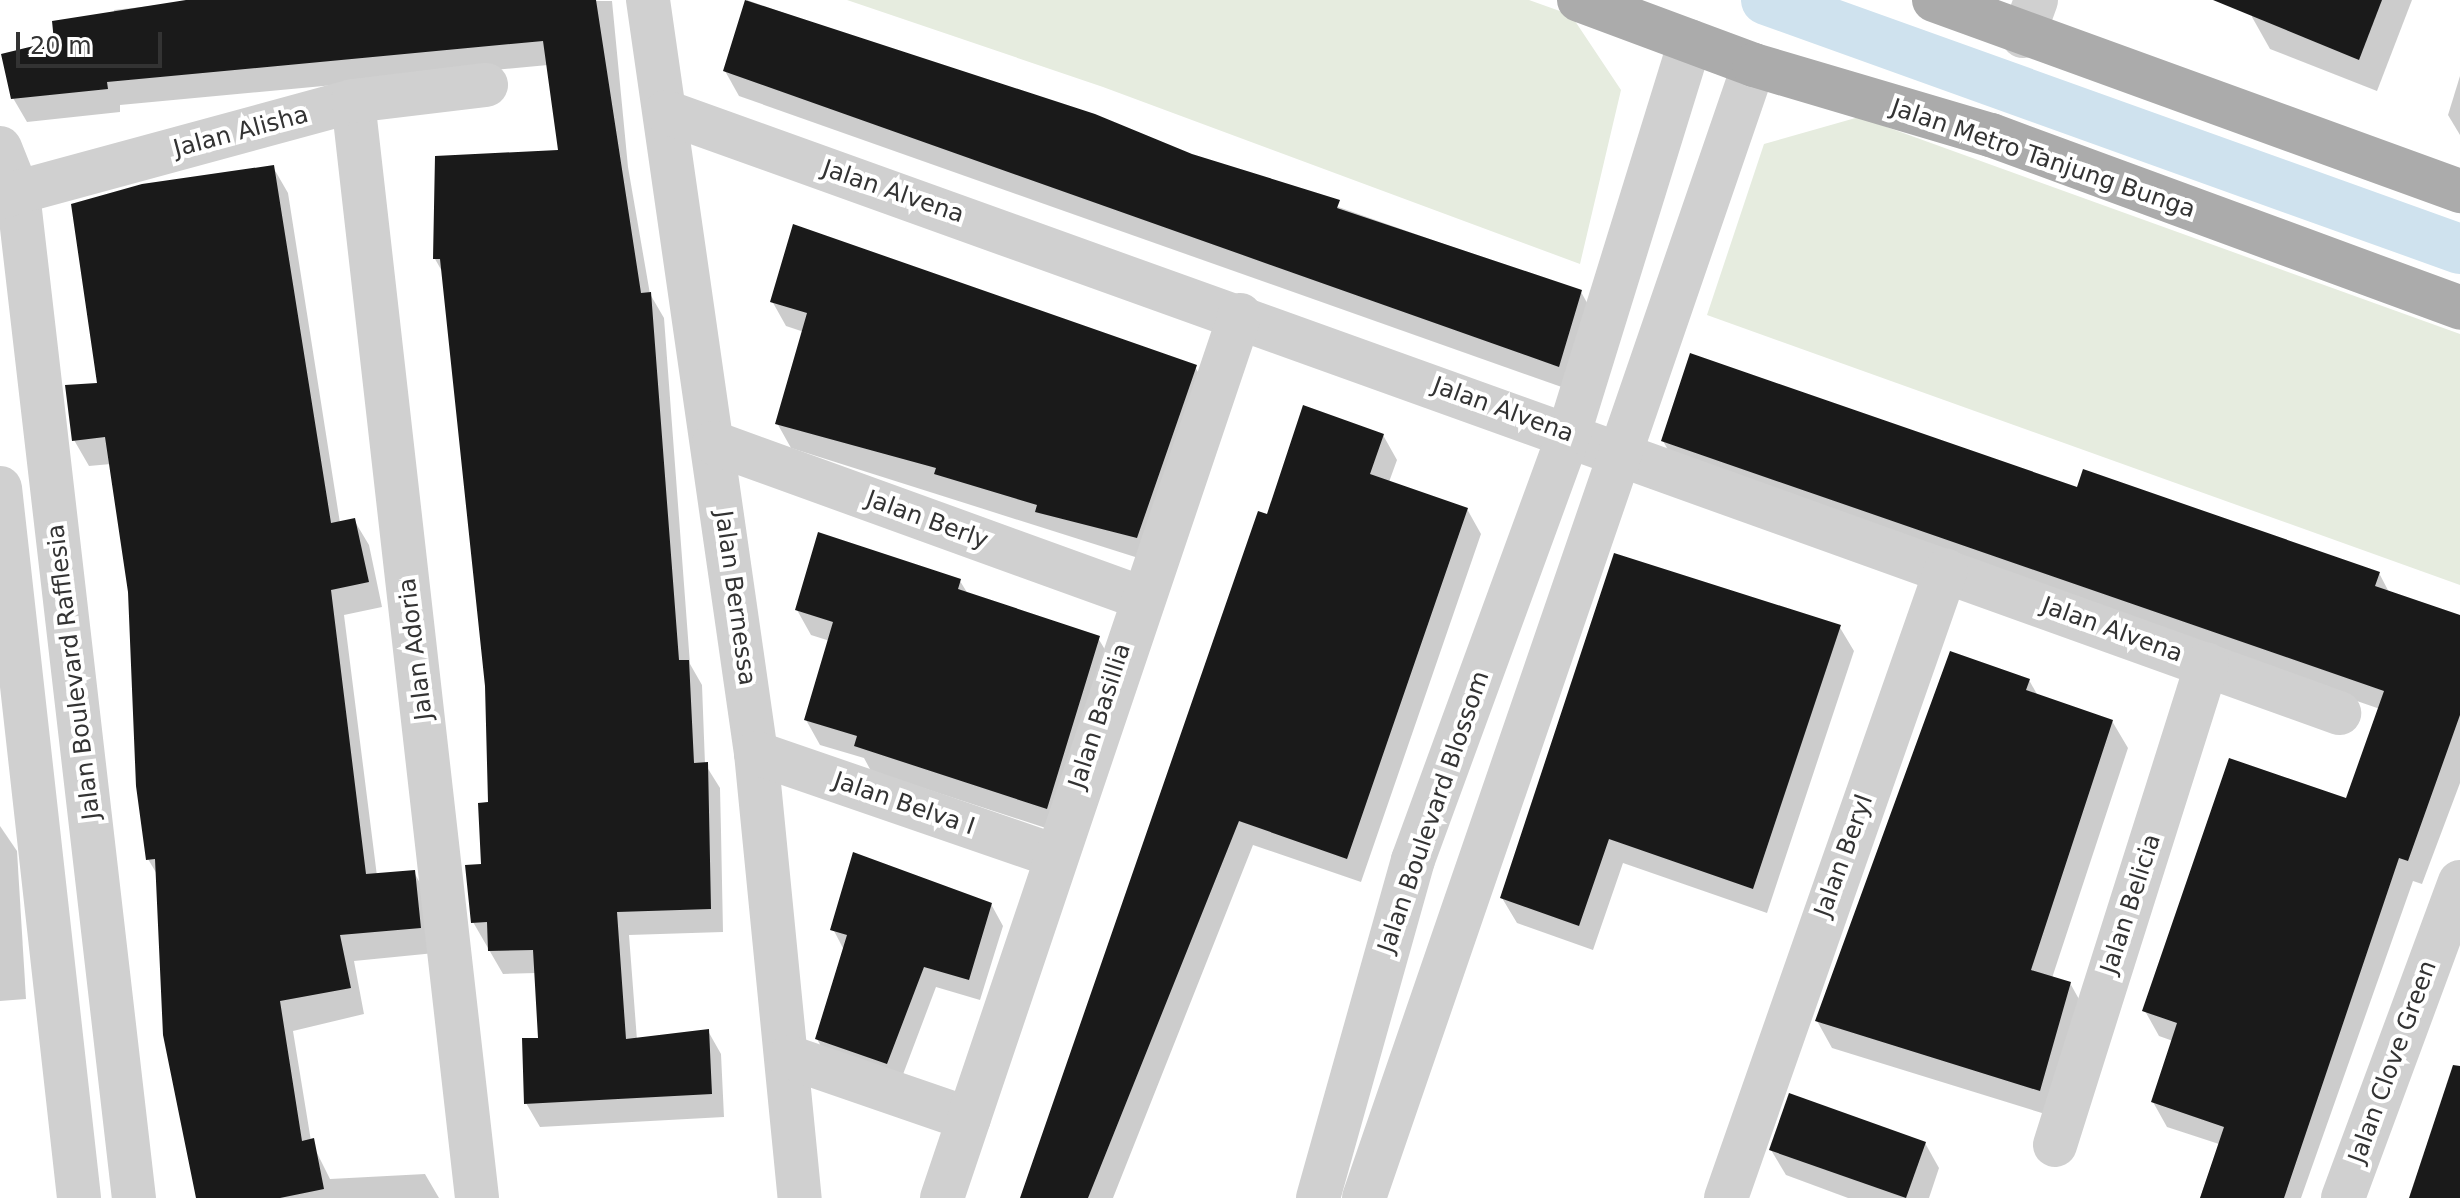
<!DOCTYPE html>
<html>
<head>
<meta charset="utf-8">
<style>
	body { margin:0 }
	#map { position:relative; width:2460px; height:1198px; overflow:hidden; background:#fff; font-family:"DejaVu Sans",sans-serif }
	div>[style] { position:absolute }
	.green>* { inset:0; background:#e6ecdf }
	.shadow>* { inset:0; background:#0003 }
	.canal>* { height:50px; margin:-25px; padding:0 25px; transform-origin:25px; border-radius:25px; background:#cfe2ee }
	.building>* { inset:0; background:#1a1a1a }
	.minor>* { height:44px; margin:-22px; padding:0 22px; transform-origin:22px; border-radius:22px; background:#d0d0d0 }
	.major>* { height:44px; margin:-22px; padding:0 22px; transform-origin:22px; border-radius:22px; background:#ababab }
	span { translate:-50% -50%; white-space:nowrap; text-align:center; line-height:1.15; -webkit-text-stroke:8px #fff; paint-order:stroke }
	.street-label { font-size:24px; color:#333 }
	.scale { position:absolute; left:16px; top:32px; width:146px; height:36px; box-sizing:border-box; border:4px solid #333; border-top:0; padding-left:10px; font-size:24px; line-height:28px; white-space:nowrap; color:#333; -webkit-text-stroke:6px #fff; paint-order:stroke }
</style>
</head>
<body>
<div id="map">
	<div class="green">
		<div style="clip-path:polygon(847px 0,1529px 0,1571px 15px,1621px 90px,1580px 264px,1103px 87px)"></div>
		<div style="clip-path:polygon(1859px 117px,2460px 334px,2460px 585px,1707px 315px,1764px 144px)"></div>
	</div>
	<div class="shadow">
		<div style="clip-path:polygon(206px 0,612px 1px,628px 167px,650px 294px,664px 318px,690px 664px,702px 685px,705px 764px,720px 788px,721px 831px,723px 932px,629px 935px,637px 1040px,708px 1031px,721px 1054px,724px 1117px,540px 1127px,526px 1103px,540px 1040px,536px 973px,503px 974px,473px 922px,490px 804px,487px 686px,443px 273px,435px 259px,561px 152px,548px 65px,120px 105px,120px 112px,27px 122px,13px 98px,56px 43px,115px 18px,114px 10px)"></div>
		<div style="clip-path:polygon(747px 0,1581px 292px,1595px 317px,1573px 391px,739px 96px,725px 71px)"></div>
		<div style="clip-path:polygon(2258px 0,2412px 0,2377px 91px,2270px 49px,2252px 17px)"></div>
		<div style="clip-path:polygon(2460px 76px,2460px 135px,2448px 115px)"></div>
		<div style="clip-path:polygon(273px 167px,288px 193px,340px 523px,354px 520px,369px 545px,382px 607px,344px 615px,377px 876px,414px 872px,428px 898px,435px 953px,354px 961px,364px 1014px,293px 1031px,311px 1141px,330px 1179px,425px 1174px,439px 1198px,199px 1198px,158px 876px,148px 859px,130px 592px,111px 464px,89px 466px,74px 440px,99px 384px)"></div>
		<div style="clip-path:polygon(772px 301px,1195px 367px,1210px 392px,1151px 562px,791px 448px,777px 423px,804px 332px,786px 326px)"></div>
		<div style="clip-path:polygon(1383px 435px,1397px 460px,1389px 482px,1467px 509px,1481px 534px,1361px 882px,1253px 845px,1113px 1198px,1024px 1198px,1268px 517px)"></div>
		<div style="clip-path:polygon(1663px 441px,2079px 489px,2379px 573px,2390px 594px,2460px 621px,2460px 783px,2422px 884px,2413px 881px,2301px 1198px,2200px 1198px,2219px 1144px,2167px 1127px,2153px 1102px,2173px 1041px,2159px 1036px,2145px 1011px,2347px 801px,2380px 709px,1677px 466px)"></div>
		<div style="clip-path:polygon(960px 581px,968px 594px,1098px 638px,1113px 663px,1061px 833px,871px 771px,864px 758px,820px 745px,806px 720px,830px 641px,811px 635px,797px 610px)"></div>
		<div style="clip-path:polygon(1839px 626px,1854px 651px,1767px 913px,1623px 863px,1593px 950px,1517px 923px,1502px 898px)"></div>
		<div style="clip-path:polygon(2029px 680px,2038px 696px,2112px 721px,2128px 748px,2052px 978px,2070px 983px,2085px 1010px,2055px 1117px,1832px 1048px,1817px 1021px)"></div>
		<div style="clip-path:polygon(0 826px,17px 851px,26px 999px,0 1001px)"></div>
		<div style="clip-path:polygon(991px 904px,1003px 926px,980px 1000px,936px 987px,899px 1085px,829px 1061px,817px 1039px,844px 950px,833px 929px)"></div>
		<div style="clip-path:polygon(1925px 1143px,1939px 1168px,1929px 1198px,1848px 1198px,1786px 1175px,1771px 1150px)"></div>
	</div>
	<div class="canal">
		<div style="left:1766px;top:0;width:737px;rotate:19.74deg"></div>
	</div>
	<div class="building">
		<div style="clip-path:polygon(186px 0,596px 0,641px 293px,651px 292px,679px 660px,689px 660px,694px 763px,708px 762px,711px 909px,617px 912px,626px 1039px,709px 1029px,712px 1094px,524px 1104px,522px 1038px,538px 1038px,533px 950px,488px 951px,487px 922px,471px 923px,465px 865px,481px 864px,478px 803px,488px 802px,485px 686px,440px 259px,433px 259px,435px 156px,558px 150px,543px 41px,107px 82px,108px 89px,11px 99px,1px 54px,54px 41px,52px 21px)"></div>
		<div style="clip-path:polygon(745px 0,1095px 114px,1192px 154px,1340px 200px,1337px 208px,1582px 290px,1559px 367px,723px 71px)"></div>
		<div style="clip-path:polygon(2213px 0,2382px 0,2359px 60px)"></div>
		<div style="clip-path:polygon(274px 165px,331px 523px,355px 518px,369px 582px,331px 590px,366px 874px,415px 870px,421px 928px,340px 935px,351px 988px,280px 1001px,302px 1141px,314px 1138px,324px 1189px,280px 1198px,196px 1198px,163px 1035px,155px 859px,146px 860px,136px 786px,128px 592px,105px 437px,72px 441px,65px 385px,97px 383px,71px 204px,142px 184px)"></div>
		<div style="clip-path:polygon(793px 224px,1197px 365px,1137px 538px,1035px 512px,1037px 505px,934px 474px,936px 468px,775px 424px,807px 313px,770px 302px)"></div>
		<div style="clip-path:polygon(1690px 353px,2077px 487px,2083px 469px,2380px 572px,2375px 586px,2460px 615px,2460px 715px,2408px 861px,2399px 858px,2284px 1198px,2200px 1198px,2224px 1127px,2151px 1102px,2177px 1023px,2142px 1011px,2229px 758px,2346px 798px,2384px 691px,1661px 441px)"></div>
		<div style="clip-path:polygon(1303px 405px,1384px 434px,1370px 474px,1468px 508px,1347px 859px,1239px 821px,1088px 1198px,1020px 1198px,1258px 511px,1267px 514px)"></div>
		<div style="clip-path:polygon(818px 532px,961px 579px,958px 589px,1100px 636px,1047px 809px,854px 746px,857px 736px,804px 720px,833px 622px,795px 610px)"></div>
		<div style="clip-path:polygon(1614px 553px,1841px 625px,1753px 889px,1609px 839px,1579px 926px,1500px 898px)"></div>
		<div style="clip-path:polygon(1950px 651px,2030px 679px,2026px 690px,2113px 720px,2031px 970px,2071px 982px,2040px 1091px,1815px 1021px)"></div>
		<div style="clip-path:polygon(853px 852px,992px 903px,969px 980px,924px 967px,887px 1064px,815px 1039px,847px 935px,830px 930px)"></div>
		<div style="clip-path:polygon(2453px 1065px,2460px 1066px,2460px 1198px,2409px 1198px)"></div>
		<div style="clip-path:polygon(1789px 1093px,1926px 1142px,1906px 1198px,1769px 1150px)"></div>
	</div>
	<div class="minor">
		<div style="left:648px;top:0;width:761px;rotate:81.84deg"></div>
		<div style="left:756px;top:753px;width:447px;rotate:84.4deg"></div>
		<div style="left:2023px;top:36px;width:38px;rotate:-70deg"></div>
		<div style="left:353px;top:101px;width:1104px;rotate:83.55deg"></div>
		<div style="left:666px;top:112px;width:1778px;rotate:19.76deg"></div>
		<div style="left:0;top:148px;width:48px;rotate:68.2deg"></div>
		<div style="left:18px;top:193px;width:1012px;rotate:83.42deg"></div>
		<div style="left:0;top:197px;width:366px;rotate:-15.2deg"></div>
		<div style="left:353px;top:101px;width:134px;rotate:-6.9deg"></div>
		<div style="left:714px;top:443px;width:452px;rotate:19.9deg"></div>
		<div style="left:0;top:488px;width:714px;rotate:83.65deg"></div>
		<div style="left:756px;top:753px;width:314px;rotate:19deg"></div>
		<div style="left:789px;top:1057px;width:190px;rotate:19deg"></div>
		<div style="left:2055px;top:1145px;width:504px;rotate:-72.46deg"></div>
		<div style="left:942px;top:1198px;width:932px;rotate:-71.35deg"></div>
		<div style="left:1318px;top:1198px;width:351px;rotate:-74.3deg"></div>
		<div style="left:1413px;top:860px;width:455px;rotate:-69.9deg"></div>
		<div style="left:1569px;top:433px;width:410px;rotate:-72.8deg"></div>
		<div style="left:1364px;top:1198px;width:1198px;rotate:-71.01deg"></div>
		<div style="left:1726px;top:1198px;width:665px;rotate:-70.69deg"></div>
		<div style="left:2343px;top:1198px;width:337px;rotate:-69.7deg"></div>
	</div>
	<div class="major">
		<div style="left:1579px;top:0;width:187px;rotate:20.4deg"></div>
		<div style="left:1754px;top:65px;width:247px;rotate:16.5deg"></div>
		<div style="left:1991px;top:135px;width:500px;rotate:20.2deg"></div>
		<div style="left:1934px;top:0;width:560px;rotate:19.96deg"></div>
	</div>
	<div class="street-label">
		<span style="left:241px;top:132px;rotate:-15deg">Jalan Alisha</span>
		<span style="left:2043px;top:159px;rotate:19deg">Jalan Metro Tanjung Bunga</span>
		<span style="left:893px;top:192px;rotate:19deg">Jalan Alvena</span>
		<span style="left:1503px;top:410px;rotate:20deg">Jalan Alvena</span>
		<span style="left:927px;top:520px;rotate:20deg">Jalan Berly</span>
		<span style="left:735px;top:598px;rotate:82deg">Jalan Bernessa</span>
		<span style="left:2112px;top:630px;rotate:20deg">Jalan Alvena</span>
		<span style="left:416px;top:649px;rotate:-97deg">Jalan Adoria</span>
		<span style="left:74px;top:672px;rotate:-97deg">Jalan Boulevard Rafflesia</span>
		<span style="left:1100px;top:716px;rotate:-72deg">Jalan Basillia</span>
		<span style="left:904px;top:804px;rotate:19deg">Jalan Belva I</span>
		<span style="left:1434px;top:812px;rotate:-71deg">Jalan Boulevard Blossom</span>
		<span style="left:1844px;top:856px;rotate:-70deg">Jalan Beryl</span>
		<span style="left:2131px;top:904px;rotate:-72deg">Jalan Belicia</span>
		<span style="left:2393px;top:1062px;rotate:-70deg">Jalan Clove Green</span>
	</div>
	<div class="scale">20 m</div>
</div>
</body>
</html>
